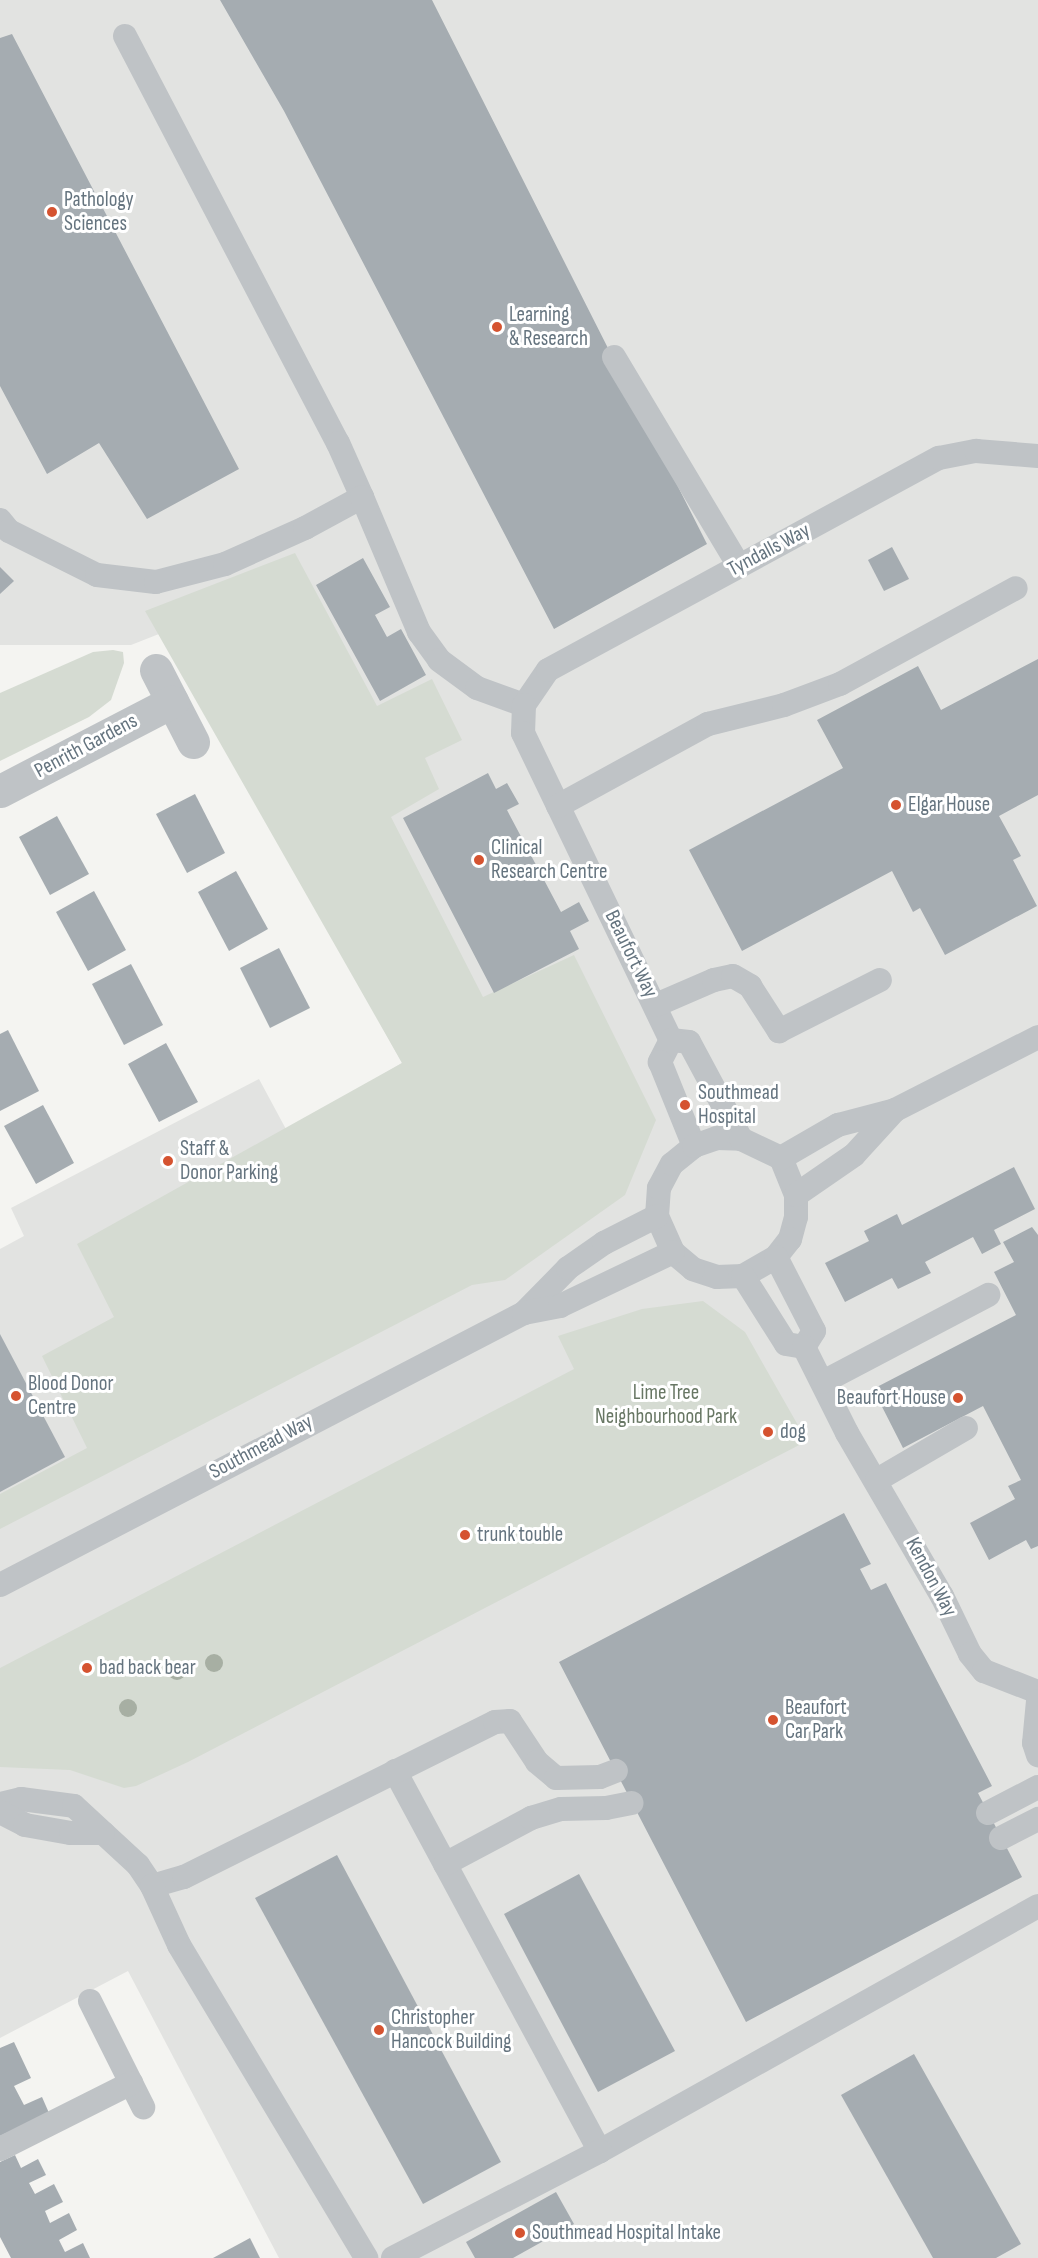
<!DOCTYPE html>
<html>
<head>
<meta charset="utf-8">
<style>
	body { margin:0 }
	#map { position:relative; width:1038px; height:2258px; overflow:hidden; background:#f4f4f1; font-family:"Sofia Sans Condensed",sans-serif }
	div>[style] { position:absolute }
	.built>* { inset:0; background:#e2e3e1 }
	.green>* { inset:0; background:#d5dbd2 }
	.building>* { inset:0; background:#a5acb1 }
	.service>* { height:24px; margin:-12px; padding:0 12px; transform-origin:12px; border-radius:12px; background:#bfc3c6 }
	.minor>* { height:33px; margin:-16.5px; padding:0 16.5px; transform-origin:16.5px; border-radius:16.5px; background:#bfc3c6 }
	.trees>* { width:18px; height:18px; margin:-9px; border-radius:50%; background:#a7afa3 }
	.dots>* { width:16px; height:16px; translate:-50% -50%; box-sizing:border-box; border:3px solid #fff; border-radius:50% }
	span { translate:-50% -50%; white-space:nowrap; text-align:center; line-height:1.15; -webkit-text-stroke:6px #fff; paint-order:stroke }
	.poi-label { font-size:21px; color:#65747f }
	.left { translate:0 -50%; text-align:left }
	.right { translate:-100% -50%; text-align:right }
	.street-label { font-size:21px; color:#65747f }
	.park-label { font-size:21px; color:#687764 }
</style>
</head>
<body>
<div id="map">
	<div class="built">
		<div style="clip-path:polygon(0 0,1038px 0,1038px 2258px,279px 2258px,128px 1971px,0 2038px,0 1249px,24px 1236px,11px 1208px,259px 1079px,287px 1131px,402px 1063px,232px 753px,192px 621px,131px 645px,0 645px)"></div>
	</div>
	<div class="green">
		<div style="clip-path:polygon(295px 553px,377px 706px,432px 679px,462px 740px,425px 758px,439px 789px,391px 817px,483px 997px,574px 955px,656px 1120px,625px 1195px,505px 1280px,472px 1285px,0 1529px,0 1494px,87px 1448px,42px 1356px,114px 1317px,77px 1244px,402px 1063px,145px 611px)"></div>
		<div style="clip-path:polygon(113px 650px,123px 652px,124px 663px,111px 700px,89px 717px,0 761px,0 693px,93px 652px)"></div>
		<div style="clip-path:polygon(703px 1301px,745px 1332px,807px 1441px,188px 1762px,136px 1786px,124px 1788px,70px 1770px,0 1767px,0 1668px,574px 1369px,558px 1336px,642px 1309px)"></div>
	</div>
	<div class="building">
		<div style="clip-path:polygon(220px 0,432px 0,707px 544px,554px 629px,284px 111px)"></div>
		<div style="clip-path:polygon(12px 34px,239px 469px,147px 519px,99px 443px,47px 474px,0 386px,0 38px)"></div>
		<div style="clip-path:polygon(892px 547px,909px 579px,884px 591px,868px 560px)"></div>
		<div style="clip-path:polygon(363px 558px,390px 607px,375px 615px,387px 637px,401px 629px,426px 675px,380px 701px,316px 585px)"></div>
		<div style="clip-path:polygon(0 567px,14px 581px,0 594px)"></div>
		<div style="clip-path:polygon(1038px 659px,1038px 795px,999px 816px,1021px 856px,1013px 860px,1037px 906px,945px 955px,920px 908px,913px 912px,892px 871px,742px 951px,689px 850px,843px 768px,817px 720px,918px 666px,941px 710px)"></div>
		<div style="clip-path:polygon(488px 773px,496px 789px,507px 783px,519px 804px,507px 810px,561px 912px,579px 902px,589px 921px,570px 931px,579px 949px,494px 993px,403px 818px)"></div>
		<div style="clip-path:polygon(195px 794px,225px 853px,187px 873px,156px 814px)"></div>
		<div style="clip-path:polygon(57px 816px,89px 874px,50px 895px,19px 837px)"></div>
		<div style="clip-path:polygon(236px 871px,268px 929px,229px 951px,198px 892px)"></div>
		<div style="clip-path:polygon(94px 891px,126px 950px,88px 971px,56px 912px)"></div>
		<div style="clip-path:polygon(279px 948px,310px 1008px,270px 1028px,240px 968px)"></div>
		<div style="clip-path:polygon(131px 964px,163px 1025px,124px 1045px,92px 984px)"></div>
		<div style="clip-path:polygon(8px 1030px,39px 1091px,0 1111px,0 1034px)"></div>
		<div style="clip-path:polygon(166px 1043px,198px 1102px,159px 1122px,128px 1064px)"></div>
		<div style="clip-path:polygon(43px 1105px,74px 1163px,36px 1184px,4px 1126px)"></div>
		<div style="clip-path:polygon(1014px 1167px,1035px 1209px,994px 1230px,1001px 1244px,982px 1254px,973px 1237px,925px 1262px,931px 1273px,898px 1289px,892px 1278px,845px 1302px,825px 1263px,869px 1241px,864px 1231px,897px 1214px,902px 1225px)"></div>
		<div style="clip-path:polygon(1032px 1227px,1038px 1235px,1038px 1546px,1031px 1549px,1026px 1540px,989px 1560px,970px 1523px,1015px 1499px,1008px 1486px,1021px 1480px,983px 1406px,903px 1448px,873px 1389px,1016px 1315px,994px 1272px,1014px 1262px,1003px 1242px)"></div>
		<div style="clip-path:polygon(0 1334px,65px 1457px,0 1492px)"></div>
		<div style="clip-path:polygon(844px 1513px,871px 1564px,860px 1569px,871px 1590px,886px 1583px,992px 1786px,978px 1793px,1022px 1877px,746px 2022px,559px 1662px)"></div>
		<div style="clip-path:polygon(337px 1855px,501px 2162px,423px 2204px,255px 1898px)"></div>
		<div style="clip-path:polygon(579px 1874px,675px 2051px,598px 2092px,504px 1914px)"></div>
		<div style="clip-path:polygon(14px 2042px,31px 2078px,14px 2086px,24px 2105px,42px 2097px,49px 2113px,0 2136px,0 2048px)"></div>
		<div style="clip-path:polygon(914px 2054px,1021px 2244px,996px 2258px,933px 2258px,841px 2095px)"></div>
		<div style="clip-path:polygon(15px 2155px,21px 2168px,38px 2159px,46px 2175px,29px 2183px,35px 2194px,54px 2184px,63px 2202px,45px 2211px,50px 2223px,69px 2213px,77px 2230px,59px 2240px,65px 2252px,83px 2243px,90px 2258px,11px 2258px,0 2237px,0 2162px)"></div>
		<div style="clip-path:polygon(556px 2192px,574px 2224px,513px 2258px,475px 2258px,466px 2242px)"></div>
		<div style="clip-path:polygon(250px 2238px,260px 2258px,213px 2258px)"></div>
	</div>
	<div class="service">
		<div style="left:125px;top:36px;width:459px;rotate:62.4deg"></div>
		<div style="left:338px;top:443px;width:59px;rotate:66deg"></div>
		<div style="left:614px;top:357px;width:244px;rotate:59.1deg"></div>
		<div style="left:0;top:520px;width:14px;rotate:51deg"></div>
		<div style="left:9px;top:531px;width:98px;rotate:26.6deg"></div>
		<div style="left:97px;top:575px;width:59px;rotate:6.8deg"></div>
		<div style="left:156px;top:582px;width:71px;rotate:-14.6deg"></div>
		<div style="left:225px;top:564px;width:88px;rotate:-24.2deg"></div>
		<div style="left:305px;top:528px;width:65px;rotate:-28.5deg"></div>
		<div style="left:362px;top:497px;width:147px;rotate:67.1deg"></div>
		<div style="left:419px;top:632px;width:34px;rotate:54deg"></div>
		<div style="left:439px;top:660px;width:47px;rotate:36.4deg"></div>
		<div style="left:477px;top:688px;width:50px;rotate:19.9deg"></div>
		<div style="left:524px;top:705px;width:42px;rotate:-55.6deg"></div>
		<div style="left:548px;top:670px;width:445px;rotate:-28.5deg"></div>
		<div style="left:939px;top:458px;width:38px;rotate:-11deg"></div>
		<div style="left:976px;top:451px;width:62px;rotate:4.6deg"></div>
		<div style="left:524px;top:705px;width:28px;rotate:92deg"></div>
		<div style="left:523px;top:733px;width:341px;rotate:64.3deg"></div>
		<div style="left:558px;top:806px;width:171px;rotate:-28.7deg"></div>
		<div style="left:708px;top:724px;width:78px;rotate:-14deg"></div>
		<div style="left:784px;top:705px;width:60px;rotate:-20.6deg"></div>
		<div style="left:840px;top:684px;width:200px;rotate:-28.6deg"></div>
		<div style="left:656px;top:1005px;width:63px;rotate:-23.3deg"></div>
		<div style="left:714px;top:980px;width:19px;rotate:-12deg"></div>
		<div style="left:733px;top:976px;width:20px;rotate:30deg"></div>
		<div style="left:750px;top:986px;width:54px;rotate:57.2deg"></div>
		<div style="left:779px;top:1031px;width:113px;rotate:-26.8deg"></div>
		<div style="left:671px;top:1040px;width:18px;rotate:6deg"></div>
		<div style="left:689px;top:1042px;width:110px;rotate:61.8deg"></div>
		<div style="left:671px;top:1040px;width:25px;rotate:117deg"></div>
		<div style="left:660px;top:1062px;width:91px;rotate:68deg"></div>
		<div style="left:717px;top:1138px;width:24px;rotate:2deg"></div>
		<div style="left:741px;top:1139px;width:44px;rotate:25.4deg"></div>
		<div style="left:781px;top:1158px;width:40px;rotate:68deg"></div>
		<div style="left:796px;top:1195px;width:22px;rotate:90deg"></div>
		<div style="left:796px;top:1217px;width:23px;rotate:105deg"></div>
		<div style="left:790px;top:1239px;width:23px;rotate:128deg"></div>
		<div style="left:776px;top:1257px;width:38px;rotate:150deg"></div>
		<div style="left:743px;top:1276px;width:26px;rotate:178deg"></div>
		<div style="left:717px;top:1277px;width:25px;rotate:-162deg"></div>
		<div style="left:693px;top:1269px;width:26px;rotate:-140deg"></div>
		<div style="left:673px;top:1252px;width:39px;rotate:-114deg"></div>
		<div style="left:657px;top:1216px;width:28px;rotate:-86deg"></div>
		<div style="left:659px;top:1188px;width:27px;rotate:-62deg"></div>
		<div style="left:672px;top:1164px;width:28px;rotate:-39deg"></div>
		<div style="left:694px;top:1146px;width:24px;rotate:-19deg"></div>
		<div style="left:781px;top:1158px;width:66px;rotate:-30.1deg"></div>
		<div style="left:838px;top:1125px;width:59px;rotate:-14.7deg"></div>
		<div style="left:895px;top:1110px;width:161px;rotate:-27deg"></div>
		<div style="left:796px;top:1195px;width:70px;rotate:-34.6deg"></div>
		<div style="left:854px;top:1155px;width:61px;rotate:-47.7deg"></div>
		<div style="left:776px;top:1257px;width:83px;rotate:62.8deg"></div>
		<div style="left:814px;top:1331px;width:19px;rotate:122deg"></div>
		<div style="left:743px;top:1276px;width:80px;rotate:57.7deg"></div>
		<div style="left:786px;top:1344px;width:18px;rotate:9deg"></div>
		<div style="left:524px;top:1313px;width:63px;rotate:-45.6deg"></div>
		<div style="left:568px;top:1268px;width:44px;rotate:-34.8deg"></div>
		<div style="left:604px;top:1243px;width:59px;rotate:-27deg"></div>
		<div style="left:804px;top:1347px;width:96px;rotate:63.4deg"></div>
		<div style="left:847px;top:1433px;width:189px;rotate:59.8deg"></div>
		<div style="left:942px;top:1596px;width:64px;rotate:64.2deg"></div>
		<div style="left:970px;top:1654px;width:22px;rotate:51deg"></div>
		<div style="left:984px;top:1671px;width:58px;rotate:21.3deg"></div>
		<div style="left:823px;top:1382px;width:187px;rotate:-27.8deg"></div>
		<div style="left:877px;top:1480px;width:103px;rotate:-30.3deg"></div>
		<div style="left:0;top:1585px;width:590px;rotate:-27.43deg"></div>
		<div style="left:524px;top:1313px;width:37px;rotate:-11deg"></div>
		<div style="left:560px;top:1306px;width:125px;rotate:-25.5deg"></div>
		<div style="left:1038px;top:1701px;width:42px;rotate:95.4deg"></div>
		<div style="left:1034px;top:1743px;width:13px;rotate:72deg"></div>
		<div style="left:395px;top:1771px;width:432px;rotate:61.7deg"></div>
		<div style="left:600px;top:2151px;width:502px;rotate:-29.22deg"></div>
		<div style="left:0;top:1804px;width:22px;rotate:-13deg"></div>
		<div style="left:21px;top:1799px;width:53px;rotate:7.5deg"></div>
		<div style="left:74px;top:1806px;width:87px;rotate:42.7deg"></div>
		<div style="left:138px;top:1865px;width:25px;rotate:56deg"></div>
		<div style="left:152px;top:1886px;width:33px;rotate:-16deg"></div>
		<div style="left:184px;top:1877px;width:347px;rotate:-26.5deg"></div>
		<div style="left:495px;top:1722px;width:15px;rotate:-4deg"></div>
		<div style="left:510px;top:1721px;width:49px;rotate:56.6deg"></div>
		<div style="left:537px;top:1762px;width:25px;rotate:40deg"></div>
		<div style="left:556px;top:1778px;width:44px;rotate:-1.3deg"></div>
		<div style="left:600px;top:1777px;width:17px;rotate:-21deg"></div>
		<div style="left:0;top:1812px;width:28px;rotate:27deg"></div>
		<div style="left:25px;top:1825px;width:47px;rotate:9.9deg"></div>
		<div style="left:71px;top:1833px;width:32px"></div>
		<div style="left:988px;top:1813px;width:56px;rotate:-27.5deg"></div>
		<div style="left:1001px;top:1838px;width:42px;rotate:-27.2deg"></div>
		<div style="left:445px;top:1864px;width:98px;rotate:-28.1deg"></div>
		<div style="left:531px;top:1818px;width:31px;rotate:-17deg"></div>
		<div style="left:561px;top:1809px;width:45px;rotate:-1.3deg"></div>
		<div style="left:606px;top:1808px;width:26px;rotate:-11deg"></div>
		<div style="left:152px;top:1886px;width:65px;rotate:65.4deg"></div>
		<div style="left:179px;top:1945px;width:365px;rotate:59.1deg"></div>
		<div style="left:90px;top:2001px;width:119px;rotate:63.4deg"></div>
		<div style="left:0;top:2149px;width:147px;rotate:-26.7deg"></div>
		<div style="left:393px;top:2258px;width:233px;rotate:-27.3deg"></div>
	</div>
	<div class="minor">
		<div style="left:156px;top:670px;width:81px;rotate:62.8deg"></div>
		<div style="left:0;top:791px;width:194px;rotate:-27.4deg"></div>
	</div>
	<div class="trees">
		<div style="left:214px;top:1663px"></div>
		<div style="left:177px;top:1671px"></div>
		<div style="left:128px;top:1708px"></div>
	</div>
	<div class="dots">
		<div style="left:52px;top:212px;background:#d55330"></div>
		<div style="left:497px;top:327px;background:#d55330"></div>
		<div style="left:896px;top:805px;background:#d55330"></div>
		<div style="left:479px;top:860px;background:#d55330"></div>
		<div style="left:685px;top:1105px;background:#d55330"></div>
		<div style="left:168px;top:1161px;background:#d55330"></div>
		<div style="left:16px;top:1396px;background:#d55330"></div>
		<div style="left:958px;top:1398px;background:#d55330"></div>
		<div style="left:768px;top:1432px;background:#d55330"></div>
		<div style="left:465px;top:1535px;background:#d55330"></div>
		<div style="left:87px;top:1668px;background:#d55330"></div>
		<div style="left:773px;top:1720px;background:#d55330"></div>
		<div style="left:379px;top:2030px;background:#d55330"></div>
		<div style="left:520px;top:2233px;background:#d55330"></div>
	</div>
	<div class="poi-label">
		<span class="left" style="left:64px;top:212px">Pathology<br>Sciences</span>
		<span class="left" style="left:509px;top:327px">Learning<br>&amp; Research</span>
		<span class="left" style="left:908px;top:805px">Elgar House</span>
		<span class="left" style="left:491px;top:860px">Clinical<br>Research Centre</span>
		<span class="left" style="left:698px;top:1105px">Southmead<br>Hospital</span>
		<span class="left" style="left:180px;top:1161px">Staff &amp;<br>Donor Parking</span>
		<span class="left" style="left:28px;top:1396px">Blood Donor<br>Centre</span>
		<span class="right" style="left:946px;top:1398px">Beaufort House</span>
		<span class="left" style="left:780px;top:1432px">dog</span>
		<span class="left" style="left:477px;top:1535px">trunk touble</span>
		<span class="left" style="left:99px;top:1668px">bad back bear</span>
		<span class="left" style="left:785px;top:1720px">Beaufort<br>Car Park</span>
		<span class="left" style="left:391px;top:2030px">Christopher<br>Hancock Building</span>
		<span class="left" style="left:532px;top:2233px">Southmead Hospital Intake</span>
	</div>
	<div class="street-label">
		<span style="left:769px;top:550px;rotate:-28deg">Tyndalls Way</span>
		<span style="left:86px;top:746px;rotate:-28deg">Penrith Gardens</span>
		<span style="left:631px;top:954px;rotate:64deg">Beaufort Way</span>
		<span style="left:261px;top:1447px;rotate:-28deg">Southmead Way</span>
		<span style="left:931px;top:1577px;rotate:62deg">Kendon Way</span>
	</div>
	<div class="park-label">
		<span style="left:666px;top:1405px">Lime Tree<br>Neighbourhood Park</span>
	</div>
</div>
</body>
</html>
